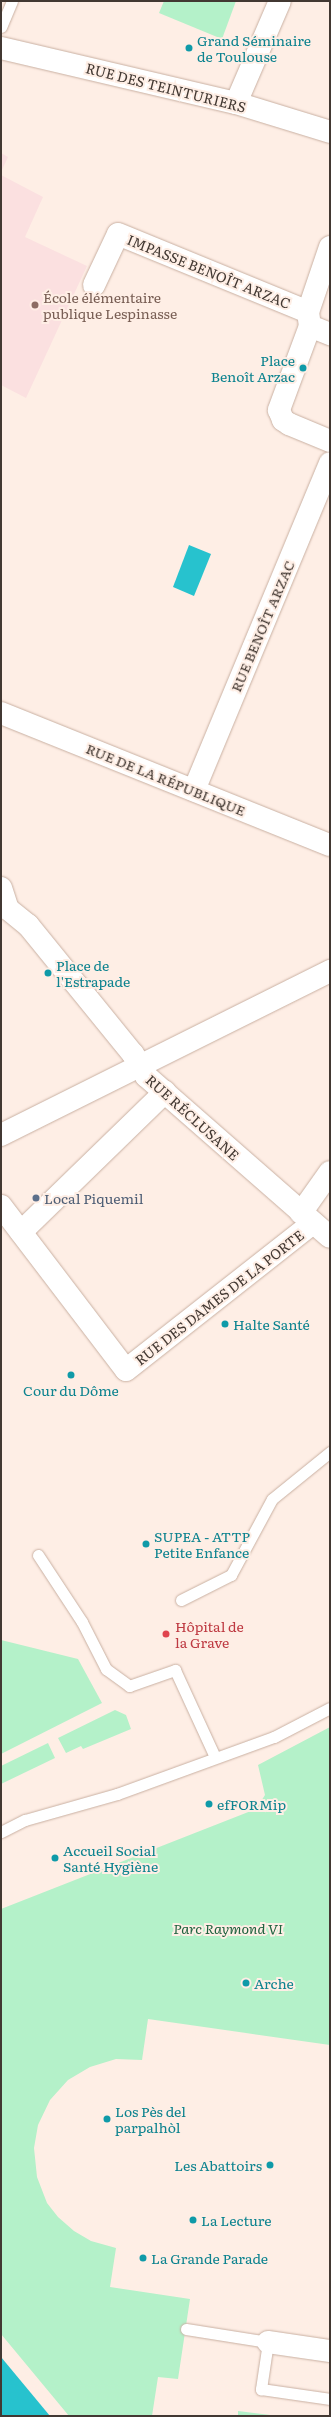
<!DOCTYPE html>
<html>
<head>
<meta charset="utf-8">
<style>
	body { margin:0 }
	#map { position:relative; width:331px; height:2417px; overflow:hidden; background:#feeee5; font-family:Literata,serif }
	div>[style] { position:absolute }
	.education>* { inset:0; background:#fbe0e0 }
	.green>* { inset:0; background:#b4f1c9 }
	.water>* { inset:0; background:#27c2ce }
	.roads { filter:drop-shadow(0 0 1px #c9b0a2) drop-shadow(0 0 1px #c9b0a2) }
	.lane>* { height:11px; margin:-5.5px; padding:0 5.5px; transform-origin:5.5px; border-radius:5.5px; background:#fff }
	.street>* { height:22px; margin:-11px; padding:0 11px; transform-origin:11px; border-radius:11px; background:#fff }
	.secondary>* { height:22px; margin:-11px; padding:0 11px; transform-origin:11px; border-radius:11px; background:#fff }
	.dots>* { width:11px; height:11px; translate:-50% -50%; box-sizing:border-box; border:2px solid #feeee5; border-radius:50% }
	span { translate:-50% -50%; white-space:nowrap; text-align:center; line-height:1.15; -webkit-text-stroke:4px #feeee5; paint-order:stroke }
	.culture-label { font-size:14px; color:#0d838f }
	.left { translate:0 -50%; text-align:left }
	.right { translate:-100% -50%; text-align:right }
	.street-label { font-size:14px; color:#423832 }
	.education-label { font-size:14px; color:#785e54 }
	.service-label { font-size:14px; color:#4e5e75 }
	.health-label { font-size:14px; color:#be3a42 }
	.park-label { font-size:14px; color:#1d613d; font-style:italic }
	.frame { position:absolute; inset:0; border:2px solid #423832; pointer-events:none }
</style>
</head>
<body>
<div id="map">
	<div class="education">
		<div style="clip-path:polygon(1px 153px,8px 157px,1px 172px)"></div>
		<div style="clip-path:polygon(1px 175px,43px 197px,25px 237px,87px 266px,26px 398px,1px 385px)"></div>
	</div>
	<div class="green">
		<div style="clip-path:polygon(164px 1px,236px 1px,222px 39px,159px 13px)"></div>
		<div style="clip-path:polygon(1px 1640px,78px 1659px,102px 1703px,1px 1754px)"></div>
		<div style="clip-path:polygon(115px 1710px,126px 1715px,131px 1729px,83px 1749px,81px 1746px,66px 1753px,58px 1738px)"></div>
		<div style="clip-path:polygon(330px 1727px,330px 2045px,148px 2019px,142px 2060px,116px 2059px,90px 2067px,68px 2080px,50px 2100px,38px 2125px,34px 2148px,37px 2177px,47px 2203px,58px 2217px,74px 2231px,91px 2241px,116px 2248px,110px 2287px,190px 2299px,178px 2379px,158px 2377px,152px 2416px,69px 2416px,1px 2334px,1px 1909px,256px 1809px,265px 1795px,258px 1765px)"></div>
		<div style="clip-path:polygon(48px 1743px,55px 1758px,1px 1784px,1px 1766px)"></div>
		<div style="clip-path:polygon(238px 2411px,270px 2415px,276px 2416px,238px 2416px)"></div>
	</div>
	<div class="water">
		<div style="clip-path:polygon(189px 545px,211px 554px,194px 596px,173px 587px)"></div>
		<div style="clip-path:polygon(1px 2357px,50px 2416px,1px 2416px)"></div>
	</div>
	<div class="roads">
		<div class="lane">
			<div style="left:1px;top:27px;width:28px;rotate:-67deg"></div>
			<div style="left:38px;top:1555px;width:80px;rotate:56.7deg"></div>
			<div style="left:82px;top:1622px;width:53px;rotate:62.9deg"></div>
			<div style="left:106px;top:1669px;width:29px;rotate:36deg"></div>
			<div style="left:129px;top:1686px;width:49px;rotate:-19.2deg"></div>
			<div style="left:175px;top:1670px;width:96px;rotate:65.3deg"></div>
			<div style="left:181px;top:1600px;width:56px;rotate:-26.6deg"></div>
			<div style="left:231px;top:1575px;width:86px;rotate:-61.7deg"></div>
			<div style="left:272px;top:1499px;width:75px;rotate:-39deg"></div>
			<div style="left:1px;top:1832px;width:27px;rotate:-27deg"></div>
			<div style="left:25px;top:1820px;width:96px;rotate:-15.8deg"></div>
			<div style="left:117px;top:1794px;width:167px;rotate:-20deg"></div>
			<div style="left:274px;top:1737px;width:63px;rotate:-27.4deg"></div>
			<div style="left:186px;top:2329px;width:83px;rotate:9deg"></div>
			<div style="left:268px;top:2342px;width:48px;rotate:98.5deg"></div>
			<div style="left:261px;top:2389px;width:70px;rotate:8.2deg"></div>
		</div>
		<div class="street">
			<div style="left:1px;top:48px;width:241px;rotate:13.2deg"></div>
			<div style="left:236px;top:103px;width:98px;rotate:17.1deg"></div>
			<div style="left:236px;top:103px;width:111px;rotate:-66.7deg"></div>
			<div style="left:330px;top:247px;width:69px;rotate:108.7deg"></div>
			<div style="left:308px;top:312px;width:14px;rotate:82deg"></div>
			<div style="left:310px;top:326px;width:90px;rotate:110.3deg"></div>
			<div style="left:279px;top:410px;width:11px;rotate:68deg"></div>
			<div style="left:283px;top:420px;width:7px;rotate:34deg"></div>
			<div style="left:289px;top:424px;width:44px;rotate:22.5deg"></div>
			<div style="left:94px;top:285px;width:56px;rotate:-64.8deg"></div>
			<div style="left:118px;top:234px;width:205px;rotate:22.3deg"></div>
			<div style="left:310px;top:326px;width:22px;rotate:22deg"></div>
			<div style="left:194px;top:790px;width:354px;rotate:-67.4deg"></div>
			<div style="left:1px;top:888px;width:22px;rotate:72deg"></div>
			<div style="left:8px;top:909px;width:26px;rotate:39deg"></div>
			<div style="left:28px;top:925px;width:166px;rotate:50.9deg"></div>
			<div style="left:133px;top:1054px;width:26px;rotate:59deg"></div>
			<div style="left:146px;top:1076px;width:244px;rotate:41.2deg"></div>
			<div style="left:1px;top:1135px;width:368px;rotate:-26.5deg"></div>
			<div style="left:1px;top:1206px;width:206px;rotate:52.7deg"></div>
			<div style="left:126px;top:1370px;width:238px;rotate:-38.2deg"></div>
			<div style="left:301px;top:1213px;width:50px;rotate:-54.7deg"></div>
			<div style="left:21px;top:1232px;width:201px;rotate:-44.2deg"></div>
			<div style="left:268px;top:2342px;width:63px;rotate:8.3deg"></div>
		</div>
		<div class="secondary">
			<div style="left:1px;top:713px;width:354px;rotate:21.9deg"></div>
		</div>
	</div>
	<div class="dots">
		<div style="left:189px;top:48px;background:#0f9aa8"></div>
		<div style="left:35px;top:305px;background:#8d6e63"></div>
		<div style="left:303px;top:368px;background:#0f9aa8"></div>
		<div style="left:48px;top:973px;background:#0f9aa8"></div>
		<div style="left:36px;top:1198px;background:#5c6f8a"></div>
		<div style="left:225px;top:1324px;background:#0f9aa8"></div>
		<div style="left:71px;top:1375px;background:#0f9aa8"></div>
		<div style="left:146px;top:1544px;background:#0f9aa8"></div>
		<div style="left:166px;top:1634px;background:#e0444e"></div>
		<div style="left:209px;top:1804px;background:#0f9aa8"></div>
		<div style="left:55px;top:1858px;background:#0f9aa8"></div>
		<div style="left:246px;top:1983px;background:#0f9aa8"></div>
		<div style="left:107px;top:2119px;background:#0f9aa8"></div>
		<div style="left:270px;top:2165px;background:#0f9aa8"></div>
		<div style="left:193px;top:2220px;background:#0f9aa8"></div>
		<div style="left:143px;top:2258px;background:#0f9aa8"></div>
	</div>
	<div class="culture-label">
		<span class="left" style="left:197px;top:48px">Grand Séminaire<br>de Toulouse</span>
		<span class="right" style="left:295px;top:368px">Place<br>Benoît Arzac</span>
		<span class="left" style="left:56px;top:973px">Place de<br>l'Estrapade</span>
		<span class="left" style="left:233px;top:1324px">Halte Santé</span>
		<span style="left:71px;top:1390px">Cour du Dôme</span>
		<span class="left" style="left:154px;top:1544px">SUPEA - ATTP<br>Petite Enfance</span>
		<span class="left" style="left:217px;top:1804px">efFORMip</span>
		<span class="left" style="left:63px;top:1858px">Accueil Social<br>Santé Hygiène</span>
		<span class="left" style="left:254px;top:1983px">Arche</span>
		<span class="left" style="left:115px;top:2119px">Los Pès del<br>parpalhòl</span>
		<span class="right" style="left:262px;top:2165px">Les Abattoirs</span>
		<span class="left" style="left:201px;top:2220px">La Lecture</span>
		<span class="left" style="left:151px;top:2258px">La Grande Parade</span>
	</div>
	<div class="street-label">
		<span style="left:166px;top:87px;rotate:14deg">RUE DES TEINTURIERS</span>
		<span style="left:209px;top:271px;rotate:22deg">IMPASSE BENOÎT ARZAC</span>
		<span style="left:262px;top:626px;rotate:-67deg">RUE BENOÎT ARZAC</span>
		<span style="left:166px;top:779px;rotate:22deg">RUE DE LA RÉPUBLIQUE</span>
		<span style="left:193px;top:1117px;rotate:42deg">RUE RÉCLUSANE</span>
		<span style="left:219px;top:1297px;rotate:-38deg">RUE DES DAMES DE LA PORTE</span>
	</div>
	<div class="education-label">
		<span class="left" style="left:43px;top:305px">École élémentaire<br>publique Lespinasse</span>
	</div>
	<div class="service-label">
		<span class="left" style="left:44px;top:1198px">Local Piquemil</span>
	</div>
	<div class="health-label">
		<span class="left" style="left:175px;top:1634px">Hôpital de<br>la Grave</span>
	</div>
	<div class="park-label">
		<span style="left:228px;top:1928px">Parc Raymond VI</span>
	</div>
	<div class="frame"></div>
</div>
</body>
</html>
